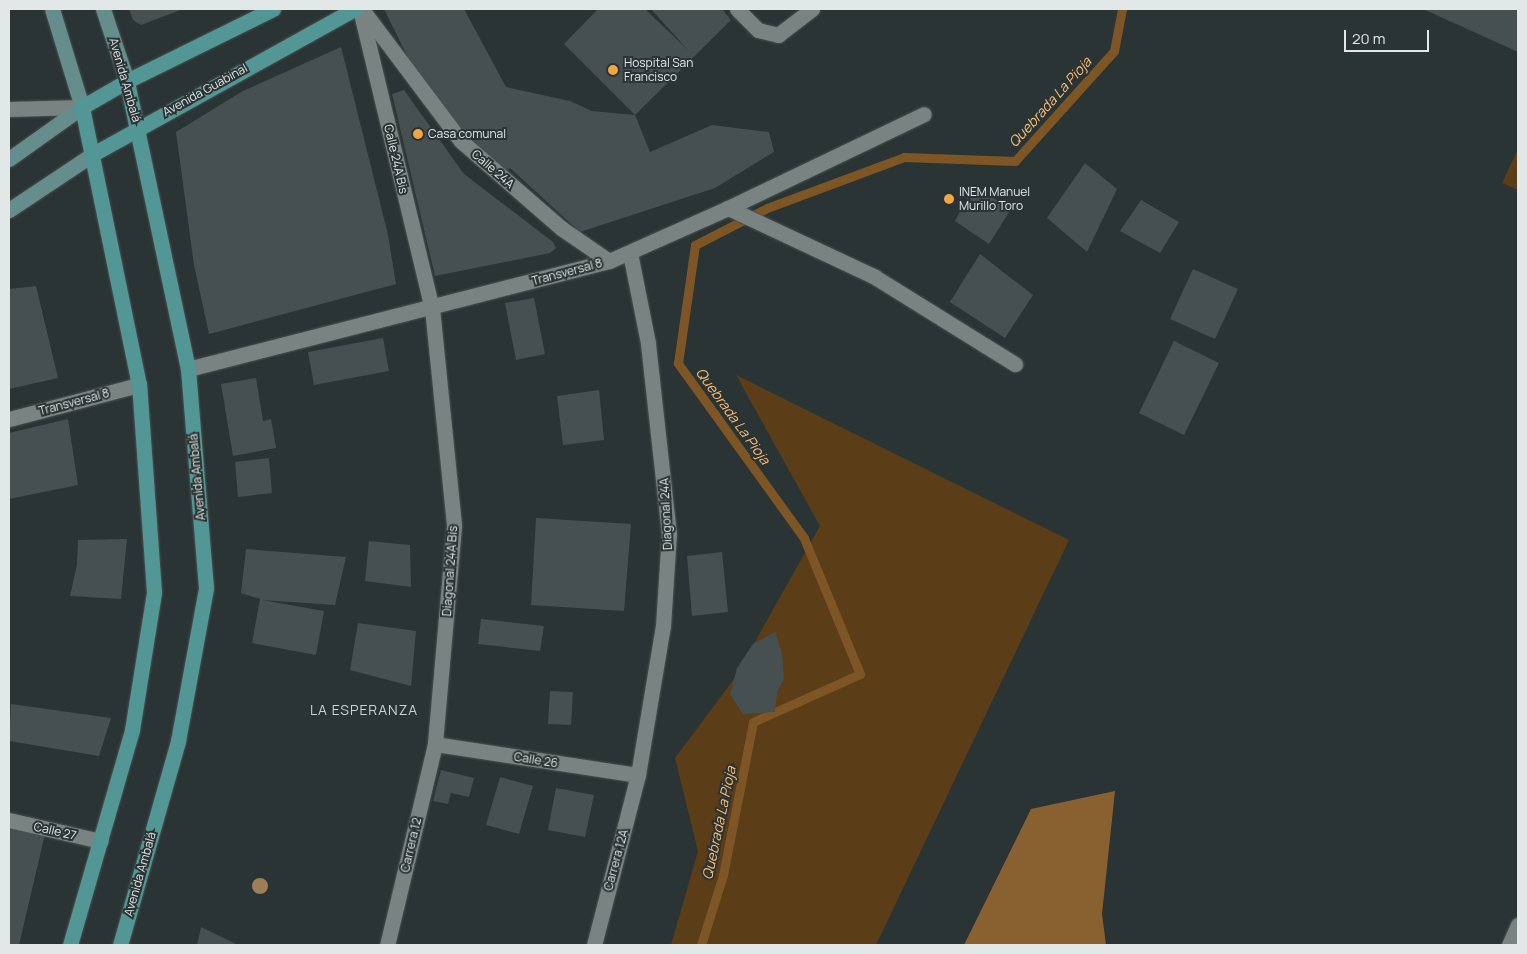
<!DOCTYPE html>
<html>
<head>
<meta charset="utf-8">
<style>
	body { margin:0 }
	#map { position:relative; width:1527px; height:954px; overflow:hidden; background:#2b3434; font-family:Manrope,sans-serif }
	div>[style] { position:absolute }
	.green>* { inset:0; background:#5b3d18 }
	.forest>* { inset:0; background:#896130 }
	.stream>* { height:9px; margin:-4.5px; padding:0 4.5px; transform-origin:4.5px; border-radius:4.5px; background:#7e5625 }
	.building>* { inset:0; background:#465050 }
	.roads { filter:drop-shadow(0 0 1px #4a5151) drop-shadow(0 0 1px #4a5151) }
	.lane>* { height:15px; margin:-7.5px; padding:0 7.5px; transform-origin:7.5px; border-radius:7.5px; background:#788382 }
	.street>* { height:15px; margin:-7.5px; padding:0 7.5px; transform-origin:7.5px; border-radius:7.5px; background:#788382 }
	.secondary>* { height:15px; margin:-7.5px; padding:0 7.5px; transform-origin:7.5px; border-radius:7.5px; background:#658d8c }
	.primary>* { height:15px; margin:-7.5px; padding:0 7.5px; transform-origin:7.5px; border-radius:7.5px; background:#529696 }
	.trees>* { width:16px; height:16px; margin:-8px; border-radius:50%; background:#9c7e57 }
	.dots>* { width:14px; height:14px; translate:-50% -50%; box-sizing:border-box; border:2px solid #2b3434; border-radius:50% }
	span { translate:-50% -50%; white-space:nowrap; text-align:center; line-height:1.15; -webkit-text-stroke:4px #2b3434; paint-order:stroke }
	.poi-label { font-size:12px; color:#e2e7e7 }
	.left { translate:0 -50%; text-align:left }
	.street-label { font-size:12px; color:#e2e7e7 }
	.water-label { font-size:14px; color:#fcbe77; font-style:italic }
	.neighbourhood-label { font-size:14px; color:#c8d3d3; letter-spacing:1px }
	.frame { position:absolute; inset:0; border:10px solid #e2e7e7; pointer-events:none }
	.scale { position:absolute; left:1344px; top:30px; width:85px; height:22px; box-sizing:border-box; border:2px solid #e2e7e7; border-top:0; padding-left:6px; font-size:15px; line-height:18px; white-space:nowrap; color:#e2e7e7; -webkit-text-stroke:4px #2b3434; paint-order:stroke }
</style>
</head>
<body>
<div id="map">
	<div class="green">
		<div style="clip-path:polygon(1518px 149px,1518px 190px,1502px 183px)"></div>
		<div style="clip-path:polygon(736px 375px,1069px 540px,876px 945px,671px 945px,698px 851px,675px 758px,734px 679px,820px 526px)"></div>
	</div>
	<div class="forest">
		<div style="clip-path:polygon(1115px 791px,1102px 914px,1106px 945px,964px 945px,1031px 809px)"></div>
	</div>
	<div class="stream">
		<div style="left:701px;top:945px;width:73px;rotate:-72.6deg"></div>
		<div style="left:723px;top:875px;width:156px;rotate:-78.9deg"></div>
		<div style="left:753px;top:722px;width:117px;rotate:-24.2deg"></div>
		<div style="left:860px;top:674px;width:147px;rotate:-112.4deg"></div>
		<div style="left:804px;top:538px;width:216px;rotate:-125.8deg"></div>
		<div style="left:678px;top:363px;width:119px;rotate:-81.8deg"></div>
		<div style="left:695px;top:245px;width:81px;rotate:-27.2deg"></div>
		<div style="left:767px;top:208px;width:146px;rotate:-20.4deg"></div>
		<div style="left:904px;top:157px;width:111px;rotate:2.1deg"></div>
		<div style="left:1015px;top:161px;width:148px;rotate:-48deg"></div>
		<div style="left:1114px;top:51px;width:43px;rotate:-79.2deg"></div>
	</div>
	<div class="building">
		<div style="clip-path:polygon(129px 9px,183px 9px,141px 25px,133px 20px)"></div>
		<div style="clip-path:polygon(384px 9px,464px 9px,506px 87px,570px 101px,592px 111px,635px 115px,650px 152px,712px 125px,769px 132px,774px 152px,715px 188px,580px 232px,510px 168px,503px 173px,425px 92px)"></div>
		<div style="clip-path:polygon(598px 9px,645px 9px,688px 50px,651px 9px,722px 9px,731px 20px,635px 115px,564px 44px)"></div>
		<div style="clip-path:polygon(1423px 9px,1518px 9px,1518px 52px)"></div>
		<div style="clip-path:polygon(341px 47px,388px 235px,396px 284px,209px 334px,194px 265px,176px 132px,243px 91px)"></div>
		<div style="clip-path:polygon(404px 90px,464px 174px,553px 242px,556px 248px,550px 253px,435px 276px,392px 94px)"></div>
		<div style="clip-path:polygon(1085px 163px,1117px 189px,1087px 252px,1047px 218px)"></div>
		<div style="clip-path:polygon(974px 185px,1011px 209px,989px 244px,955px 221px)"></div>
		<div style="clip-path:polygon(1141px 200px,1179px 222px,1160px 253px,1120px 231px)"></div>
		<div style="clip-path:polygon(980px 254px,1033px 295px,1005px 338px,950px 302px)"></div>
		<div style="clip-path:polygon(1193px 269px,1238px 289px,1215px 339px,1170px 319px)"></div>
		<div style="clip-path:polygon(36px 286px,58px 378px,9px 389px,9px 289px)"></div>
		<div style="clip-path:polygon(534px 298px,545px 354px,516px 360px,505px 303px)"></div>
		<div style="clip-path:polygon(383px 338px,389px 371px,314px 385px,308px 352px)"></div>
		<div style="clip-path:polygon(1174px 341px,1219px 363px,1184px 435px,1139px 413px)"></div>
		<div style="clip-path:polygon(256px 378px,263px 421px,271px 419px,276px 448px,233px 456px,221px 384px)"></div>
		<div style="clip-path:polygon(599px 390px,604px 440px,563px 445px,557px 396px)"></div>
		<div style="clip-path:polygon(68px 419px,78px 485px,9px 499px,9px 433px)"></div>
		<div style="clip-path:polygon(269px 458px,272px 493px,238px 497px,235px 462px)"></div>
		<div style="clip-path:polygon(536px 518px,631px 524px,624px 611px,531px 605px)"></div>
		<div style="clip-path:polygon(127px 539px,121px 599px,70px 596px,77px 564px,78px 540px)"></div>
		<div style="clip-path:polygon(369px 541px,410px 545px,411px 587px,365px 581px)"></div>
		<div style="clip-path:polygon(246px 549px,346px 557px,335px 605px,262px 600px,324px 611px,316px 655px,252px 643px,260px 599px,241px 593px)"></div>
		<div style="clip-path:polygon(722px 552px,728px 612px,692px 616px,687px 556px)"></div>
		<div style="clip-path:polygon(481px 619px,544px 626px,540px 651px,478px 644px)"></div>
		<div style="clip-path:polygon(358px 623px,416px 631px,411px 686px,350px 670px)"></div>
		<div style="clip-path:polygon(775px 632px,782px 653px,784px 679px,777px 692px,775px 712px,743px 714px,730px 694px,737px 668px,753px 644px)"></div>
		<div style="clip-path:polygon(550px 691px,573px 692px,571px 725px,548px 724px)"></div>
		<div style="clip-path:polygon(11px 704px,111px 718px,99px 756px,9px 741px)"></div>
		<div style="clip-path:polygon(441px 770px,474px 778px,469px 797px,451px 793px,448px 804px,433px 801px)"></div>
		<div style="clip-path:polygon(500px 777px,533px 786px,519px 834px,486px 825px)"></div>
		<div style="clip-path:polygon(556px 788px,594px 795px,585px 837px,548px 830px)"></div>
		<div style="clip-path:polygon(9px 825px,45px 834px,19px 945px,9px 945px)"></div>
		<div style="clip-path:polygon(201px 927px,238px 945px,197px 945px)"></div>
	</div>
	<div class="roads">
		<div class="lane">
			<div style="left:737px;top:9px;width:30px;rotate:45deg"></div>
			<div style="left:758px;top:30px;width:21px;rotate:14deg"></div>
			<div style="left:778px;top:35px;width:43px;rotate:-37.4deg"></div>
		</div>
		<div class="street">
			<div style="left:360px;top:9px;width:308px;rotate:76.5deg"></div>
			<div style="left:432px;top:308px;width:219px;rotate:84.2deg"></div>
			<div style="left:454px;top:526px;width:219px;rotate:95deg"></div>
			<div style="left:435px;top:744px;width:207px;rotate:103.4deg"></div>
			<div style="left:364px;top:12px;width:161px;rotate:53.1deg"></div>
			<div style="left:461px;top:141px;width:133px;rotate:41deg"></div>
			<div style="left:561px;top:228px;width:58px;rotate:34.5deg"></div>
			<div style="left:9px;top:109px;width:73px;rotate:-1.6deg"></div>
			<div style="left:728px;top:208px;width:162px;rotate:25.1deg"></div>
			<div style="left:875px;top:277px;width:165px;rotate:31.9deg"></div>
			<div style="left:188px;top:369px;width:435px;rotate:-14.4deg"></div>
			<div style="left:609px;top:261px;width:130px;rotate:-24deg"></div>
			<div style="left:728px;top:208px;width:217px;rotate:-25.6deg"></div>
			<div style="left:9px;top:419px;width:134px;rotate:-14.7deg"></div>
			<div style="left:435px;top:744px;width:205px;rotate:8.7deg"></div>
			<div style="left:9px;top:820px;width:94px;rotate:12.9deg"></div>
			<div style="left:594px;top:945px;width:176px;rotate:-75.5deg"></div>
			<div style="left:638px;top:775px;width:151px;rotate:-80.5deg"></div>
			<div style="left:663px;top:626px;width:92px;rotate:-86.3deg"></div>
			<div style="left:669px;top:534px;width:192px;rotate:-96.3deg"></div>
			<div style="left:648px;top:343px;width:92px;rotate:-101.3deg"></div>
			<div style="left:1509px;top:945px;width:22px;rotate:-66deg"></div>
		</div>
		<div class="secondary">
			<div style="left:103px;top:9px;width:76px;rotate:71.6deg"></div>
			<div style="left:9px;top:159px;width:90px;rotate:-35.5deg"></div>
			<div style="left:82px;top:107px;width:102px;rotate:-107deg"></div>
			<div style="left:9px;top:210px;width:101px;rotate:-33.7deg"></div>
		</div>
		<div class="primary">
			<div style="left:93px;top:154px;width:299px;rotate:-29deg"></div>
			<div style="left:70px;top:945px;width:224px;rotate:-73.9deg"></div>
			<div style="left:132px;top:730px;width:140px;rotate:-80.9deg"></div>
			<div style="left:154px;top:592px;width:208px;rotate:-94.1deg"></div>
			<div style="left:139px;top:385px;width:284px;rotate:-101.6deg"></div>
			<div style="left:82px;top:107px;width:52px;rotate:-30deg"></div>
			<div style="left:127px;top:81px;width:163px;rotate:-26.3deg"></div>
			<div style="left:120px;top:945px;width:212px;rotate:-74.1deg"></div>
			<div style="left:178px;top:741px;width:156px;rotate:-79.6deg"></div>
			<div style="left:206px;top:588px;width:220px;rotate:-94.7deg"></div>
			<div style="left:188px;top:369px;width:294px;rotate:-102deg"></div>
		</div>
	</div>
	<div class="trees">
		<div style="left:260px;top:886px"></div>
	</div>
	<div class="dots">
		<div style="left:613px;top:70px;background:#f2a541"></div>
		<div style="left:418px;top:134px;background:#f2a541"></div>
		<div style="left:949px;top:199px;background:#f2a541"></div>
	</div>
	<div class="poi-label">
		<span class="left" style="left:624px;top:70px">Hospital San<br>Francisco</span>
		<span class="left" style="left:428px;top:134px">Casa comunal</span>
		<span class="left" style="left:959px;top:199px">INEM Manuel<br>Murillo Toro</span>
	</div>
	<div class="street-label">
		<span style="left:125px;top:80px;rotate:74deg">Avenida Ambalá</span>
		<span style="left:205px;top:90px;rotate:-29deg">Avenida Guabinal</span>
		<span style="left:396px;top:159px;rotate:77deg">Calle 24A Bis</span>
		<span style="left:493px;top:169px;rotate:41deg">Calle 24A</span>
		<span style="left:567px;top:272px;rotate:-15deg">Transversal 8</span>
		<span style="left:74px;top:402px;rotate:-15deg">Transversal 8</span>
		<span style="left:197px;top:477px;rotate:-95deg">Avenida Ambalá</span>
		<span style="left:666px;top:514px;rotate:-93deg">Diagonal 24A</span>
		<span style="left:450px;top:571px;rotate:-86deg">Diagonal 24A Bis</span>
		<span style="left:536px;top:760px;rotate:9deg">Calle 26</span>
		<span style="left:55px;top:831px;rotate:13deg">Calle 27</span>
		<span style="left:411px;top:845px;rotate:-77deg">Carrera 12</span>
		<span style="left:616px;top:860px;rotate:-75deg">Carrera 12A</span>
		<span style="left:140px;top:874px;rotate:-74deg">Avenida Ambalá</span>
	</div>
	<div class="water-label">
		<span style="left:1050px;top:102px;rotate:-48deg">Quebrada La Pioja</span>
		<span style="left:733px;top:416px;rotate:54deg">Quebrada La Pioja</span>
		<span style="left:719px;top:823px;rotate:-78deg">Quebrada La Pioja</span>
	</div>
	<div class="neighbourhood-label">
		<span style="left:364px;top:710px">LA ESPERANZA</span>
	</div>
	<div class="frame"></div>
	<div class="scale">20 m</div>
</div>
</body>
</html>
